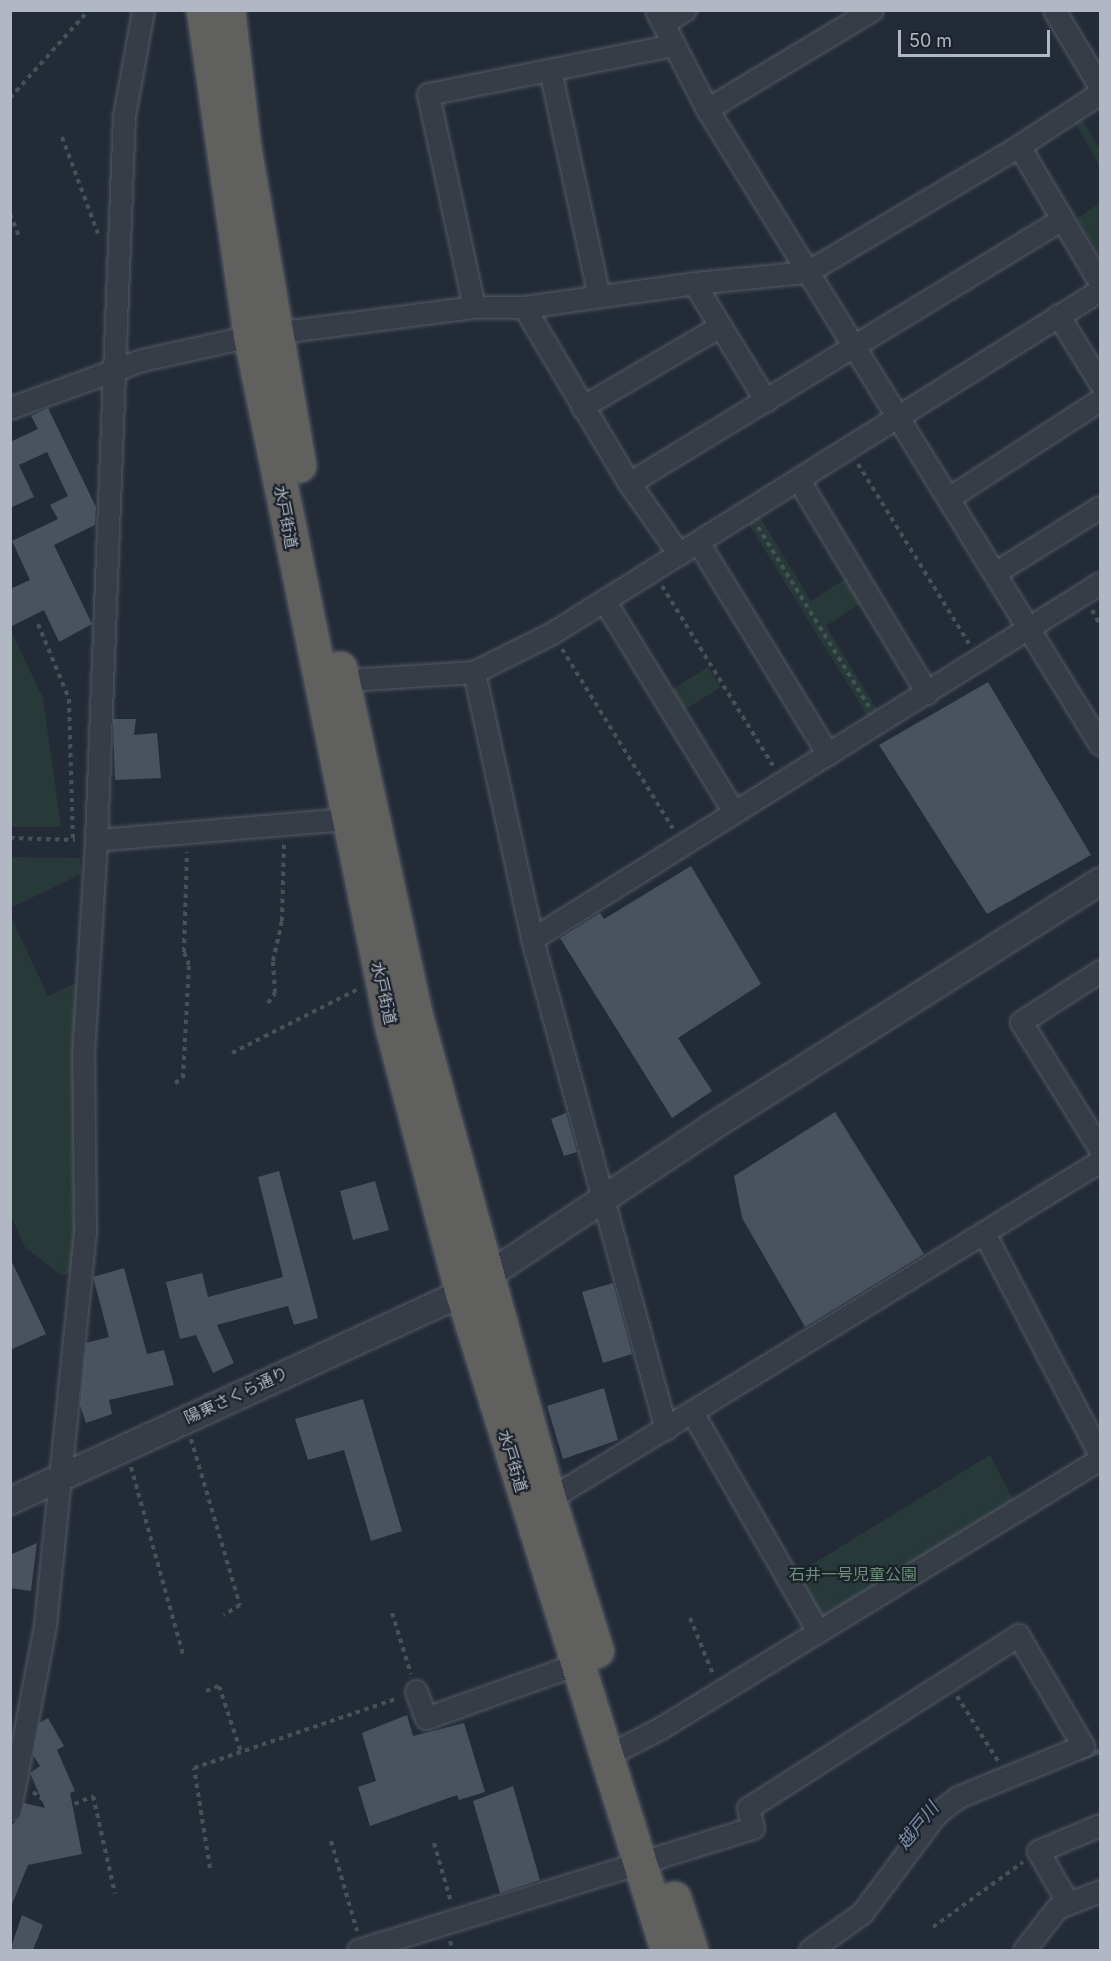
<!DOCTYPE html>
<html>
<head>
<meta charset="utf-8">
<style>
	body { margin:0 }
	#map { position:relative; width:1111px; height:1961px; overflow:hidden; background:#232b36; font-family:Inter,"Noto Sans JP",sans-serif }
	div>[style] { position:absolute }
	.green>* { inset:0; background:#283939 }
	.stream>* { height:6px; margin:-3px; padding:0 3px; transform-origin:3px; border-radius:3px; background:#3a485e }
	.building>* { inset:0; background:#49525f }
	.path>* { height:4px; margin-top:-2px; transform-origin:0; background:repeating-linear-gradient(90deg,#445456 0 4.5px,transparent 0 9px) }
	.roads { filter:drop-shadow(0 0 2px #545a64) drop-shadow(0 0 2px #545a64) }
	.minor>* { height:21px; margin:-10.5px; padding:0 10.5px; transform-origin:10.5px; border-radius:10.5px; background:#363d47 }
	.tertiary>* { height:26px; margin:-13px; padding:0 13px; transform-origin:13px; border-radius:13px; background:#363d47 }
	.trunk>* { height:33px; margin:-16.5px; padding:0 16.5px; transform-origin:16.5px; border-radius:16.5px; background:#60605e }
	span { translate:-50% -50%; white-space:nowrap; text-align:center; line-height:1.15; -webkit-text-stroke:4.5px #1b222b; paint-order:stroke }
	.street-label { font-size:16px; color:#b1b7c3 }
	.park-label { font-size:16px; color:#6b9174 }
	.water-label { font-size:18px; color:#7c8ea9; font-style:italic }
	.frame { position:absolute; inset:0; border:12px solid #b1b7c3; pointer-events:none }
	.scale { position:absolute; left:898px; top:30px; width:152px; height:27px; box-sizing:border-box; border:3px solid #b1b7c3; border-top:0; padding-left:8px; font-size:18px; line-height:21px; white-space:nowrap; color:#b1b7c3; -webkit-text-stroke:4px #1b222b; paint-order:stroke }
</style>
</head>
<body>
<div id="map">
	<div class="green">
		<div style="clip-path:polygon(1079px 115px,1100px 149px,1100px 166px,1072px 118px)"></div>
		<div style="clip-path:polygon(1100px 203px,1100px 256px,1077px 218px)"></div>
		<div style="clip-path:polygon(758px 514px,811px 601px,848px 577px,863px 602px,826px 626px,878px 711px,868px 717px,747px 521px)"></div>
		<div style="clip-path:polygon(11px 631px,43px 698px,61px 827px,11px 827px)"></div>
		<div style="clip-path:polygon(708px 667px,721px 687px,675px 716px,662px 696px)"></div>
		<div style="clip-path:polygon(11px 857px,80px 858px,81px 874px,11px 908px)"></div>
		<div style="clip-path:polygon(10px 915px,48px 996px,82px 980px,74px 1270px,62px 1276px,24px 1246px,11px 1216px)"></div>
		<div style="clip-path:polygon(990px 1455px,1017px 1507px,820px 1621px,793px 1576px)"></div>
	</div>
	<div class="stream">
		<div style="left:1082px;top:1757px;width:19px;rotate:-18deg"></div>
	</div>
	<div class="building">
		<div style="clip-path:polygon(48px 408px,96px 507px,95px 525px,54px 545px,92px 624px,59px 642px,44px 610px,10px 627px,10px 589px,30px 580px,12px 541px,58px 519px,50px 505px,68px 496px,47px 452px,19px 465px,34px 497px,10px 508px,10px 442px,38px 429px,31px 416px)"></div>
		<div style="clip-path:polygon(988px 682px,1091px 855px,987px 914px,879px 745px)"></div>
		<div style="clip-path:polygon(113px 719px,136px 719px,134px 735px,157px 733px,161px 778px,115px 780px)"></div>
		<div style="clip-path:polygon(691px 866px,761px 984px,678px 1038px,712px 1091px,672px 1118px,560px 938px,600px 913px,604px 919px)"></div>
		<div style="clip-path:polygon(835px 1112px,924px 1254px,805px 1327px,742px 1218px,734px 1176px)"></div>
		<div style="clip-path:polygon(566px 1113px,577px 1152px,564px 1156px,551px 1119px)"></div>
		<div style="clip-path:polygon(279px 1171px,318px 1318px,294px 1325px,288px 1306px,217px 1325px,234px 1363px,213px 1373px,196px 1335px,180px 1339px,166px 1282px,202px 1273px,208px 1297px,283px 1277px,258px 1177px)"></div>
		<div style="clip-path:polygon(375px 1181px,389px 1230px,353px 1240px,340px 1191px)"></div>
		<div style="clip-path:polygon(10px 1258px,46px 1334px,10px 1350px)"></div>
		<div style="clip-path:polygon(124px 1268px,147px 1354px,164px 1350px,174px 1385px,109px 1400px,112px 1414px,86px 1423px,80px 1405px,86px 1343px,109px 1337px,93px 1277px)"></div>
		<div style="clip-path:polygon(613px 1283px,632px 1354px,603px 1363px,582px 1292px)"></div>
		<div style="clip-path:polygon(604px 1388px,618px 1440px,563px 1459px,547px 1406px)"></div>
		<div style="clip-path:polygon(363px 1399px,402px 1531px,371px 1541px,344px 1450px,308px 1460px,295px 1419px)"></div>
		<div style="clip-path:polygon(37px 1543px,31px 1591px,10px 1588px,10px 1555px)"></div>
		<div style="clip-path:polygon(407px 1715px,413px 1736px,464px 1723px,485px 1792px,459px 1800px,457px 1795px,370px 1826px,358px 1787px,376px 1781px,362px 1733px)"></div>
		<div style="clip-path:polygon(48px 1718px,64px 1746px,57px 1750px,75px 1791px,70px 1793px,82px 1854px,28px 1865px,10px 1909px,10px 1827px,20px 1817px,24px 1803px,45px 1808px,30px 1773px,40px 1766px,33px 1755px,39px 1723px)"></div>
		<div style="clip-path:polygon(513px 1786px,540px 1880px,500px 1893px,473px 1801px)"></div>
		<div style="clip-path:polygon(22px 1915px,43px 1925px,33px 1950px,10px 1950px)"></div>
	</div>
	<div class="path">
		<div style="left:10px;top:98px;width:118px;rotate:-48.1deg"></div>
		<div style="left:62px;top:137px;width:103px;rotate:69.6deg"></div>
		<div style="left:10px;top:214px;width:24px;rotate:68deg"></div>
		<div style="left:858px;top:464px;width:211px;rotate:58.3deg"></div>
		<div style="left:758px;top:527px;width:211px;rotate:58.3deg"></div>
		<div style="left:662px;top:586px;width:211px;rotate:58.3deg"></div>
		<div style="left:1092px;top:610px;width:17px;rotate:62deg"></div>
		<div style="left:38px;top:624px;width:81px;rotate:67.5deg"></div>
		<div style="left:69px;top:699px;width:141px;rotate:88.4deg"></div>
		<div style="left:562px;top:649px;width:211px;rotate:58.3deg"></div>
		<div style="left:10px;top:838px;width:65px;rotate:1.8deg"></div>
		<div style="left:268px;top:1003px;width:12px;rotate:-55deg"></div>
		<div style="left:275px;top:993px;width:32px;rotate:-94deg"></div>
		<div style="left:273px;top:961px;width:41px;rotate:-77.3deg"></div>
		<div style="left:282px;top:921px;width:79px;rotate:-88.5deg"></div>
		<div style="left:232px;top:1053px;width:141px;rotate:-26.9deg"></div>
		<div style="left:175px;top:1083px;width:9px;rotate:-32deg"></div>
		<div style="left:183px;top:1078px;width:113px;rotate:-87deg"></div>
		<div style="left:189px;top:965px;width:14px;rotate:-111deg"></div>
		<div style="left:184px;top:952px;width:100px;rotate:-88.3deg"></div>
		<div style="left:191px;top:1439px;width:173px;rotate:73.6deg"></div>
		<div style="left:240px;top:1605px;width:19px;rotate:148deg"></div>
		<div style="left:131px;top:1467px;width:194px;rotate:74.5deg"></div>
		<div style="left:10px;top:1472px;width:1px;rotate:45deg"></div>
		<div style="left:392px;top:1613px;width:64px;rotate:72.7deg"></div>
		<div style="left:690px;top:1618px;width:61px;rotate:67.7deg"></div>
		<div style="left:206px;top:1691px;width:14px;rotate:-21deg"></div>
		<div style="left:219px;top:1686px;width:70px;rotate:71.6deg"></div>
		<div style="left:957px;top:1696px;width:77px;rotate:57.8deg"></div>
		<div style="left:33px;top:1792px;width:31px;rotate:37deg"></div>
		<div style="left:58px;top:1811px;width:38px;rotate:-23deg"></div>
		<div style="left:93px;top:1796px;width:100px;rotate:77.3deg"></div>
		<div style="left:331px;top:1841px;width:94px;rotate:73.9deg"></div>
		<div style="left:434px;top:1843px;width:61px;rotate:73.9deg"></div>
		<div style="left:210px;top:1868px;width:101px;rotate:-99.1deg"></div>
		<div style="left:194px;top:1768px;width:216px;rotate:-18.9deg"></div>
		<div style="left:933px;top:1927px;width:111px;rotate:-35.8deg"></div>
		<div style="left:450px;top:1941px;width:9px;rotate:72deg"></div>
	</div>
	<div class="roads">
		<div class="minor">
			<div style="left:656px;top:10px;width:111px;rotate:62.7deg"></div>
			<div style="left:707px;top:109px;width:747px;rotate:58.25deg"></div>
			<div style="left:1054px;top:10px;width:90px;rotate:59.1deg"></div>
			<div style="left:663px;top:23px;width:26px;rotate:-31deg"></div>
			<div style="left:550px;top:70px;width:231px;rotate:77.8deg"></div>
			<div style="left:707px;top:109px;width:192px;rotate:-31deg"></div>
			<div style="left:1019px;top:146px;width:159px;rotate:59.4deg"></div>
			<div style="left:694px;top:283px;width:138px;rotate:58.6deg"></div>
			<div style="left:474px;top:307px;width:50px"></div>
			<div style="left:524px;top:307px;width:172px;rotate:-8deg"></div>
			<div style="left:694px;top:283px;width:114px;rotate:-5.6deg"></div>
			<div style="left:807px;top:272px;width:247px;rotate:-30.7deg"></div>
			<div style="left:1019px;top:146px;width:97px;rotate:-33.2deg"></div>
			<div style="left:524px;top:307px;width:205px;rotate:59.2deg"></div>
			<div style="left:629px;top:483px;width:87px;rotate:54.8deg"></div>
			<div style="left:1058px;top:315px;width:80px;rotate:58.3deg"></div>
			<div style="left:582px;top:407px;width:160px;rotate:-30.4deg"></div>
			<div style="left:10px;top:408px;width:140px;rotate:-20deg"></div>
			<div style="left:142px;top:360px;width:111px;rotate:-12.5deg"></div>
			<div style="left:250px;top:336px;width:226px;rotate:-7.4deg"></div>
			<div style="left:474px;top:307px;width:218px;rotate:-102.2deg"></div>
			<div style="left:428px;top:94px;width:251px;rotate:-11.3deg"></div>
			<div style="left:798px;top:479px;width:250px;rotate:58.9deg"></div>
			<div style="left:629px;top:483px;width:507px;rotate:-31.37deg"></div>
			<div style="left:950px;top:497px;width:179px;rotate:-32.9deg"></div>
			<div style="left:698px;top:542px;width:249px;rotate:58.5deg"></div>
			<div style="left:996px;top:572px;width:123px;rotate:-32deg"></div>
			<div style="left:604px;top:600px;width:249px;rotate:58.5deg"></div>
			<div style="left:474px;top:672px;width:87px;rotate:-26.6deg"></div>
			<div style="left:552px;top:633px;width:646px;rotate:-32.04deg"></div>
			<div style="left:332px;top:681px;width:142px;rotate:-3.6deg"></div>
			<div style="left:474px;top:672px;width:273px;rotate:77.7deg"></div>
			<div style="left:532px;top:939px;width:508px;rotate:74.71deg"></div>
			<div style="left:96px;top:840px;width:264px;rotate:-4.8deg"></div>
			<div style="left:532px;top:939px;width:670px;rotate:-32.08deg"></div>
			<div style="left:1100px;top:971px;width:94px;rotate:147.2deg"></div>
			<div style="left:1021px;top:1022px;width:150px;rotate:58.1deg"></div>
			<div style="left:984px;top:1233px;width:250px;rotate:62.4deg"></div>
			<div style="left:692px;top:1412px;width:253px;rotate:60.1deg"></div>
			<div style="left:541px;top:1504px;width:656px;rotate:-31.53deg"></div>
			<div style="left:416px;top:1691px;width:29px;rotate:70deg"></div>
			<div style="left:426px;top:1718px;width:160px;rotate:-19.7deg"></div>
			<div style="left:606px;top:1756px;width:59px;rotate:-27deg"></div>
			<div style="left:659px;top:1729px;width:517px;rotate:-31.48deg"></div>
			<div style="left:10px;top:1809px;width:187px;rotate:-79.2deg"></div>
			<div style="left:45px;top:1625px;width:395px;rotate:-84.2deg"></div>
			<div style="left:85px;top:1232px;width:178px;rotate:-90.6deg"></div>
			<div style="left:83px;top:1054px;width:214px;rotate:-86.5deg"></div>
			<div style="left:96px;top:840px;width:725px;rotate:-87.79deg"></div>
			<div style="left:124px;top:116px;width:108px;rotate:-79.8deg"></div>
			<div style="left:1068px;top:1903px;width:60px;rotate:-120deg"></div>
			<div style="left:1038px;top:1851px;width:67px;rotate:-22.8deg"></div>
			<div style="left:358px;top:1950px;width:413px;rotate:-17.2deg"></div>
			<div style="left:753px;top:1828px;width:21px;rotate:-104deg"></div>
			<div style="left:748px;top:1808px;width:321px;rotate:-32.6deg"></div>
			<div style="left:1018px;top:1635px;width:129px;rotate:59.6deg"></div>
			<div style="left:1083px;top:1746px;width:135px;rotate:157.8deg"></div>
			<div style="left:958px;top:1797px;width:28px;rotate:142deg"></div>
			<div style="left:936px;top:1814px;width:124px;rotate:126.8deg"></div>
			<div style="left:862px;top:1913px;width:64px;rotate:144.6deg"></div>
			<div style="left:1024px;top:1950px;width:53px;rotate:-51.8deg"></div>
			<div style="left:1057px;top:1908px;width:46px;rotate:-21.6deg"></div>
		</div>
		<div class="tertiary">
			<div style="left:10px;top:1501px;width:498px;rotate:-24.7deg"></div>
			<div style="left:462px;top:1293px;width:298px;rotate:-33.6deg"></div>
			<div style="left:710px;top:1128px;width:462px;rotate:-32.3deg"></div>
		</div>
		<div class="trunk">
			<div style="left:203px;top:10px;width:329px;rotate:81.8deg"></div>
			<div style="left:250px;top:336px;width:703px;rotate:78.43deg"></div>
			<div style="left:391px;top:1025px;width:277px;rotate:75.2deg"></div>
			<div style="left:462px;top:1293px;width:688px;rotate:72.67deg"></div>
			<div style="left:228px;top:10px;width:137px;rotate:83.3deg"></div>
			<div style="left:244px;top:146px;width:324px;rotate:80.2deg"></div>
			<div style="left:340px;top:668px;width:356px;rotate:77.7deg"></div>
			<div style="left:416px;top:1016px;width:501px;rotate:74.6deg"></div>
			<div style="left:549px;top:1499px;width:159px;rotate:72.5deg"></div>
			<div style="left:674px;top:1898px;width:55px;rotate:71.9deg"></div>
		</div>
	</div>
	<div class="street-label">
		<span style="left:286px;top:517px;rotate:79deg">水戸街道</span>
		<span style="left:384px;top:993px;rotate:77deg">水戸街道</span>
		<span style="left:236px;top:1395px;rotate:-25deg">陽東さくら通り</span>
		<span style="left:513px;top:1461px;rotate:73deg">水戸街道</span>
	</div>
	<div class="park-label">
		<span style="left:853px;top:1574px">石井一号児童公園</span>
	</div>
	<div class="water-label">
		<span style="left:918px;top:1826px;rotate:-51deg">越戸川</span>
	</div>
	<div class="frame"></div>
	<div class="scale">50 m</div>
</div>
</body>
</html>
